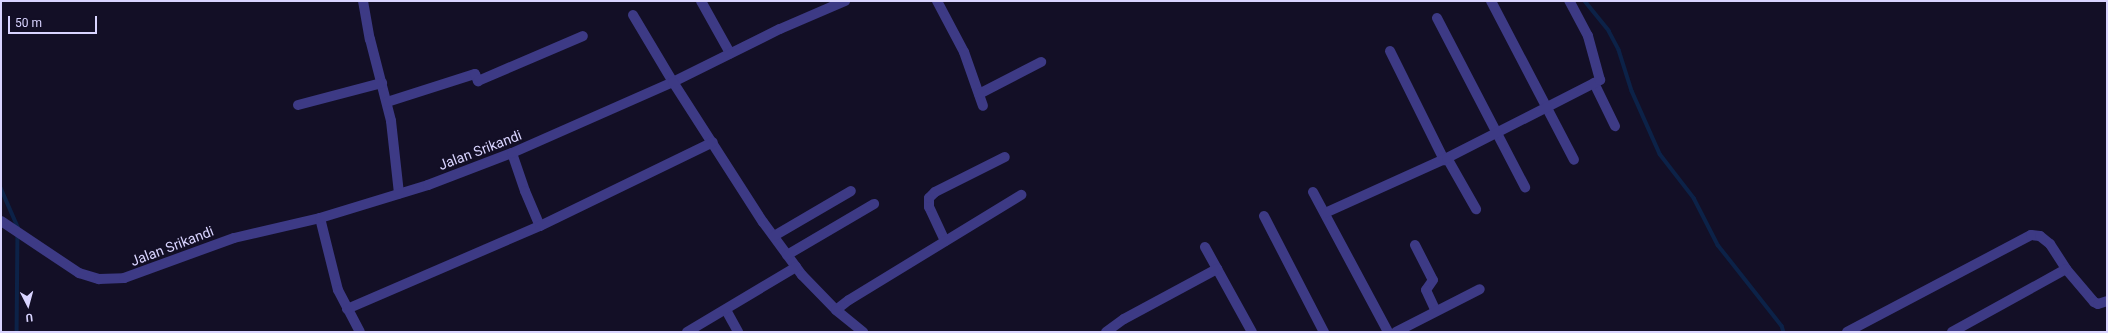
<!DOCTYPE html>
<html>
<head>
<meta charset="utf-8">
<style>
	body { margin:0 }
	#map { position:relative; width:2108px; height:333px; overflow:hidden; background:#130f26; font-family:Roboto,sans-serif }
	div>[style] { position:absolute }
	.stream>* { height:3.5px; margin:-1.75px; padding:0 1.75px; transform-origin:1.75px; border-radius:1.75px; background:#0c2248 }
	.minor>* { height:10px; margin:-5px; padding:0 5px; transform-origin:5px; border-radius:5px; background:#3d3a85 }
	span { translate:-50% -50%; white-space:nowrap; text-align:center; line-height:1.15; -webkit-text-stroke:3.5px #130f26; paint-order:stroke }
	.street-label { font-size:14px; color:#d9d4ff }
	.frame { position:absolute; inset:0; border:2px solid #d9d4ff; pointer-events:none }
	.north { position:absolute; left:8px; top:285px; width:40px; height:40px; -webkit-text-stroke:3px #130f26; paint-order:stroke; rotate:174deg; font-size:11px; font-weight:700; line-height:16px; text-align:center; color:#d9d4ff }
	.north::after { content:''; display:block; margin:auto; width:14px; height:18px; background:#d9d4ff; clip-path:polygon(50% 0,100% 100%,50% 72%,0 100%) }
	.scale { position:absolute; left:8px; top:16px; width:89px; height:18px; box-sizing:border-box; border:2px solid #d9d4ff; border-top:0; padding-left:5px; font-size:12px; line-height:14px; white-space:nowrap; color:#d9d4ff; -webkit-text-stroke:3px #130f26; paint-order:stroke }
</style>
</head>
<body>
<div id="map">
	<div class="stream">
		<div style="left:1585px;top:1px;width:38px;rotate:51deg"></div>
		<div style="left:1609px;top:31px;width:21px;rotate:62deg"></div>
		<div style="left:1619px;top:50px;width:43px;rotate:72.4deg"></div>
		<div style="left:1632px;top:91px;width:69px;rotate:66deg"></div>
		<div style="left:1660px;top:154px;width:56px;rotate:52.3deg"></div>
		<div style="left:1694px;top:198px;width:53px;rotate:62.9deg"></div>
		<div style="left:1718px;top:245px;width:103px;rotate:51.7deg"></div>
		<div style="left:1782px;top:326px;width:6px;rotate:72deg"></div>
		<div style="left:1px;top:188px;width:43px;rotate:66.4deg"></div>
		<div style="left:18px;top:227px;width:105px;rotate:90.5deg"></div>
	</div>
	<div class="minor">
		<div style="left:363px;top:1px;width:39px;rotate:80deg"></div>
		<div style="left:370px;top:39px;width:85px;rotate:75.6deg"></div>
		<div style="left:391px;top:121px;width:73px;rotate:83.7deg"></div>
		<div style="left:701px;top:1px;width:60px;rotate:60.9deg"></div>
		<div style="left:937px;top:1px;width:58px;rotate:62.1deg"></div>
		<div style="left:964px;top:52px;width:57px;rotate:70.6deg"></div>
		<div style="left:1491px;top:1px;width:179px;rotate:62.4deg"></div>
		<div style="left:633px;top:15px;width:78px;rotate:59.2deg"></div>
		<div style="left:673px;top:82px;width:119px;rotate:-26.4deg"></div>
		<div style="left:780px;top:29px;width:71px;rotate:-23.3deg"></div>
		<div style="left:1437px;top:18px;width:191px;rotate:62.5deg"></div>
		<div style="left:1390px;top:51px;width:122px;rotate:63.6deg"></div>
		<div style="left:1594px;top:83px;width:48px;rotate:64deg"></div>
		<div style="left:979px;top:94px;width:70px;rotate:-27.3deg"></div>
		<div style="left:387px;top:102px;width:92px;rotate:-17.7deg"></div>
		<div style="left:475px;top:74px;width:8px;rotate:67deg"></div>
		<div style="left:478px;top:81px;width:114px;rotate:-23.2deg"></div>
		<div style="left:298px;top:105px;width:87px;rotate:-14.7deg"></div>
		<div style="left:512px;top:153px;width:40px;rotate:71.1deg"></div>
		<div style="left:525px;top:191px;width:38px;rotate:67deg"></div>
		<div style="left:1447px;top:158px;width:59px;rotate:60.4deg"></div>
		<div style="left:1313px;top:192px;width:159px;rotate:61.8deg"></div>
		<div style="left:1325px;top:213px;width:134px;rotate:-24.3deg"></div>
		<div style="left:1447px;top:158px;width:172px;rotate:-27deg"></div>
		<div style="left:1600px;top:80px;width:46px;rotate:-105.3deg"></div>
		<div style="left:1588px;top:36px;width:40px;rotate:-118deg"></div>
		<div style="left:1264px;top:216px;width:131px;rotate:62.7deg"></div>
		<div style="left:320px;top:218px;width:74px;rotate:76deg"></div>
		<div style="left:338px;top:290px;width:47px;rotate:62.4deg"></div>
		<div style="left:1px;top:221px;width:94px;rotate:33.7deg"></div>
		<div style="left:79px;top:273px;width:21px;rotate:17deg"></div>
		<div style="left:99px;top:279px;width:25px;rotate:-2deg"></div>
		<div style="left:124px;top:278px;width:117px;rotate:-20deg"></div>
		<div style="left:234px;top:238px;width:88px;rotate:-13.1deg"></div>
		<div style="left:320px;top:218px;width:113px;rotate:-17deg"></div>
		<div style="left:428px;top:185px;width:90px;rotate:-20.9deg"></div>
		<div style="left:512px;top:153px;width:176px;rotate:-23.8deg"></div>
		<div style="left:673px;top:82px;width:166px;rotate:57.3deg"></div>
		<div style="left:763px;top:222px;width:66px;rotate:53.7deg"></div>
		<div style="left:802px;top:275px;width:49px;rotate:45.8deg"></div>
		<div style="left:836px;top:310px;width:35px;rotate:39deg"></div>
		<div style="left:774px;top:236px;width:89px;rotate:-30.3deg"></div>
		<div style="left:945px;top:241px;width:38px;rotate:-115deg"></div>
		<div style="left:929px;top:207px;width:9px;rotate:-90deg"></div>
		<div style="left:929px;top:198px;width:8px;rotate:-45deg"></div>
		<div style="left:935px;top:192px;width:78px;rotate:-26.6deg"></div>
		<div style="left:1415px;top:245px;width:39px;rotate:63deg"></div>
		<div style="left:1433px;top:280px;width:12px;rotate:125deg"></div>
		<div style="left:1426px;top:290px;width:23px;rotate:65deg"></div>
		<div style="left:1205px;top:247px;width:97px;rotate:61.1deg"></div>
		<div style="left:787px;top:255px;width:101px;rotate:-30.4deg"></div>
		<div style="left:347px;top:309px;width:210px;rotate:-23.3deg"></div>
		<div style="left:540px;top:226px;width:192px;rotate:-25.9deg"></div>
		<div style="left:726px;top:310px;width:25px;rotate:61deg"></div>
		<div style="left:836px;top:310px;width:16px;rotate:-38deg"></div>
		<div style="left:849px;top:300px;width:202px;rotate:-31.4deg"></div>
		<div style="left:687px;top:332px;width:127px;rotate:-30.8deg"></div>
		<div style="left:1106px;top:332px;width:22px;rotate:-36deg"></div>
		<div style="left:1124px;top:319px;width:106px;rotate:-28.3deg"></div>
		<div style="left:1396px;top:332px;width:94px;rotate:-27.1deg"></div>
		<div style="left:1847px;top:332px;width:208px;rotate:-27.8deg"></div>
		<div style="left:2031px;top:235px;width:9px;rotate:6deg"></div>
		<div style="left:2040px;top:236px;width:13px;rotate:39deg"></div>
		<div style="left:2050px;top:244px;width:30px;rotate:57deg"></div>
		<div style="left:2066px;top:269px;width:43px;rotate:49.7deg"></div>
		<div style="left:2094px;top:302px;width:4px;rotate:27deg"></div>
		<div style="left:2098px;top:304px;width:9px;rotate:-18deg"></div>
		<div style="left:1952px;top:332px;width:130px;rotate:-28.9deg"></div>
	</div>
	<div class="street-label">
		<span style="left:480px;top:150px;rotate:-21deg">Jalan Srikandi</span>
		<span style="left:172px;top:246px;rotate:-21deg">Jalan Srikandi</span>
	</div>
	<div class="frame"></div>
	<div class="north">U</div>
	<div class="scale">50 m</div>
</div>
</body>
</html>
